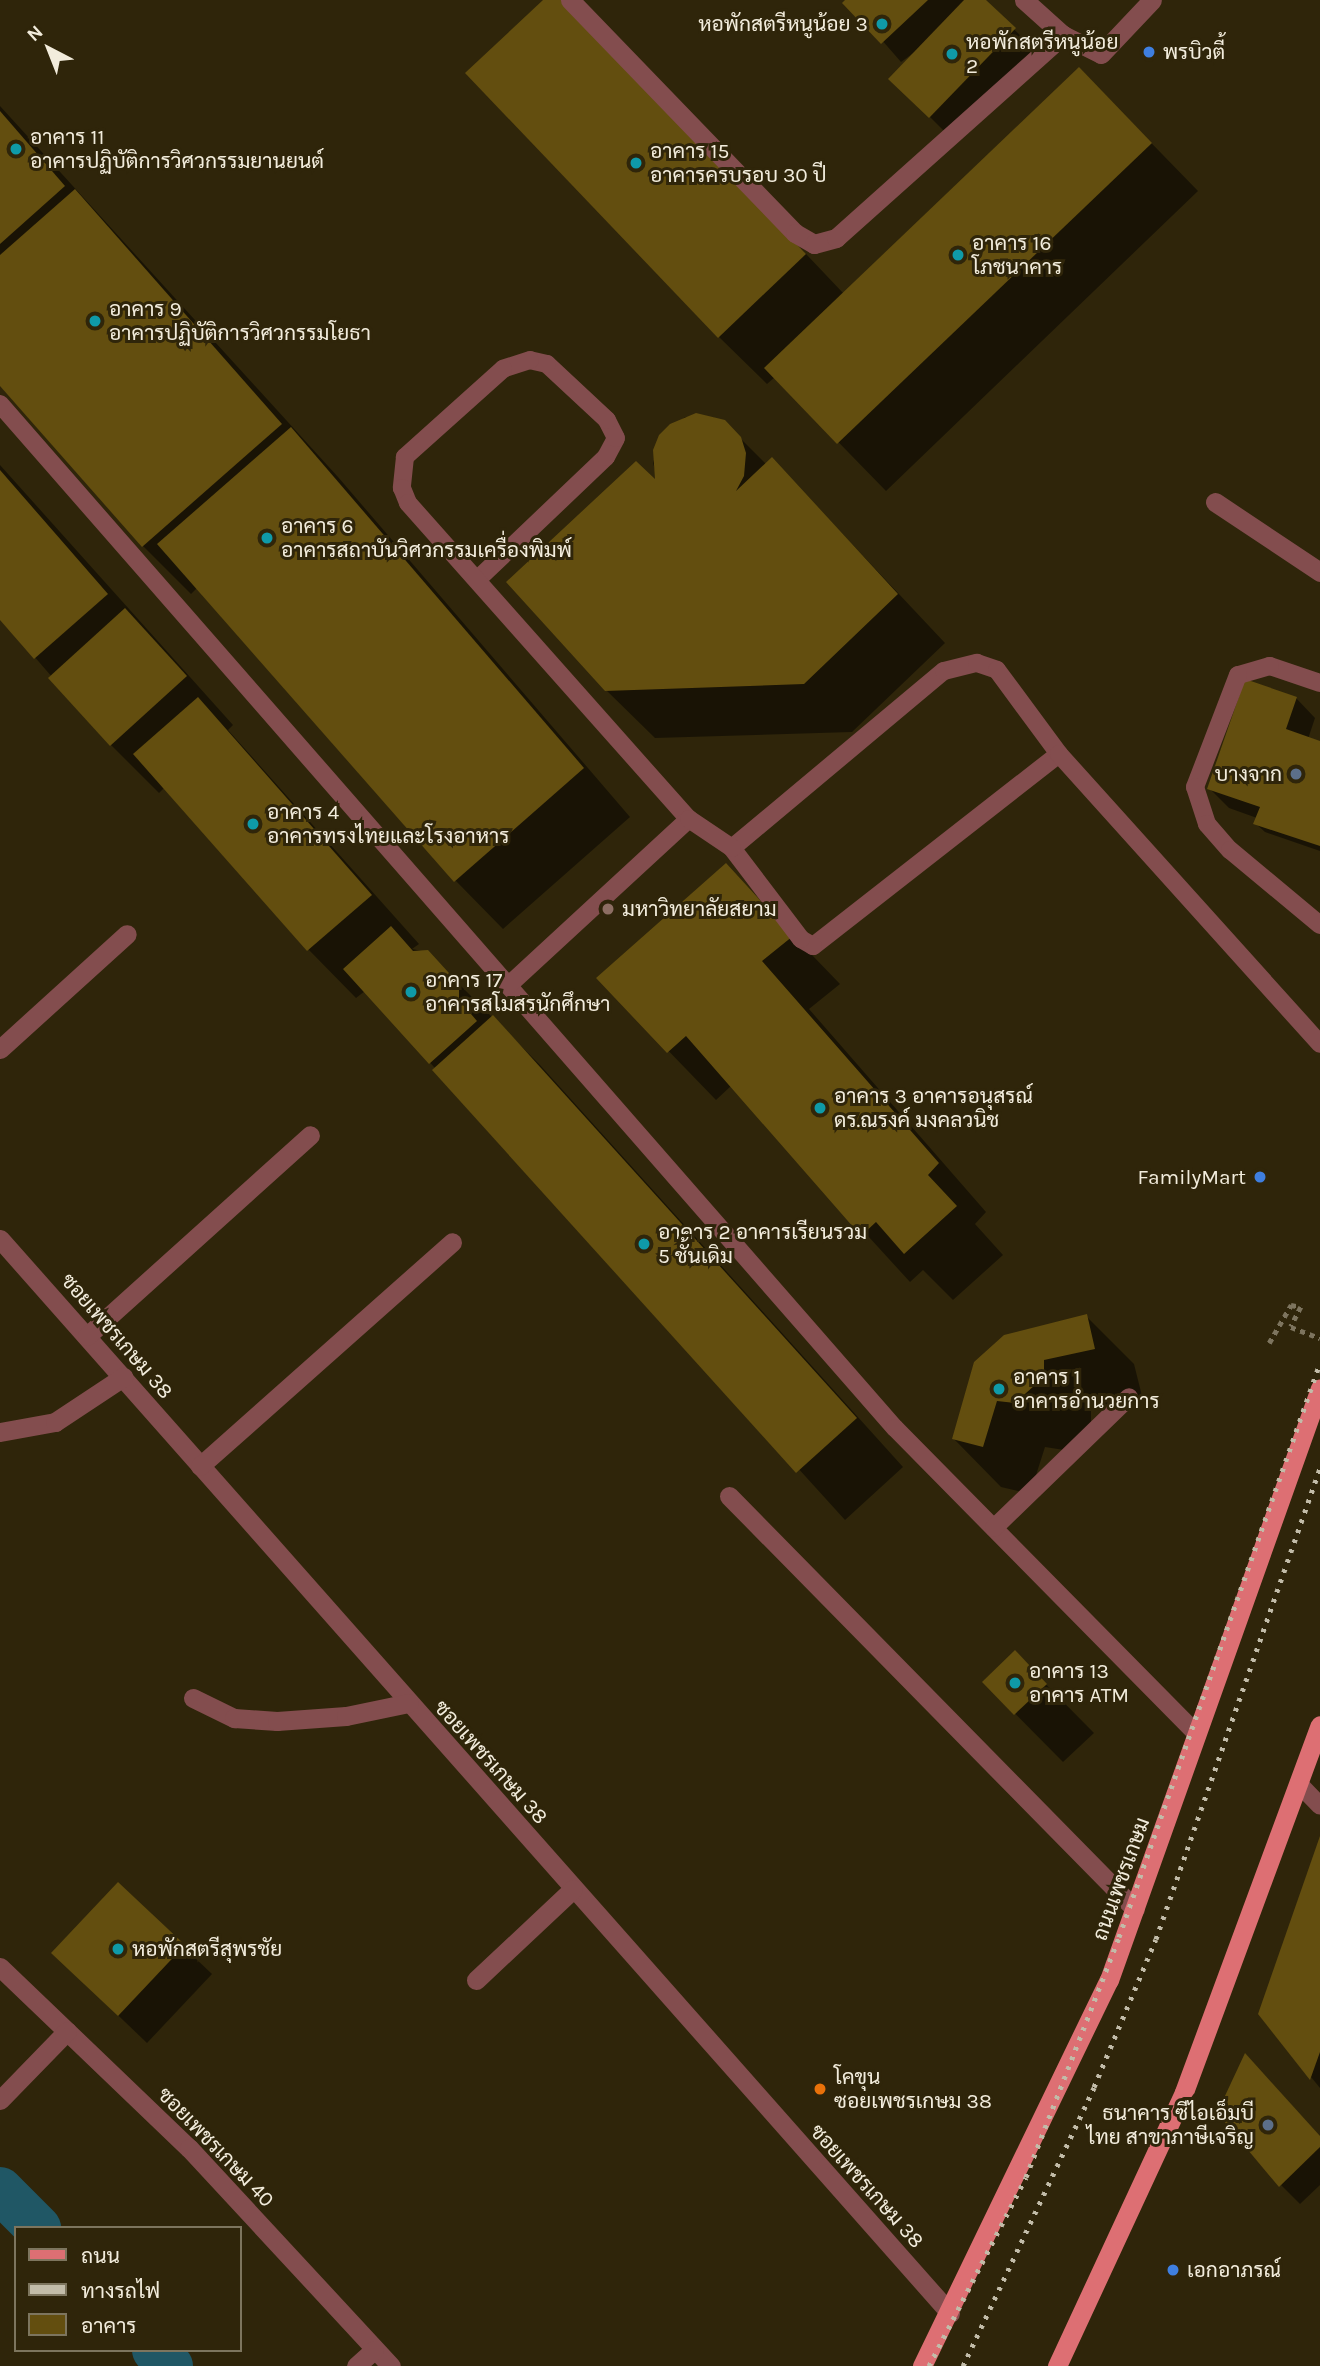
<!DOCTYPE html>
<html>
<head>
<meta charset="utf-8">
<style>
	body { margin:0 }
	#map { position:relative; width:1320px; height:2366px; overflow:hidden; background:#2f250a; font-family:Karla,Sarabun,sans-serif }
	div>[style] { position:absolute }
	.shadow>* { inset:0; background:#0007 }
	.canal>* { height:46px; margin:-23px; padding:0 23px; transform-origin:23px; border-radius:23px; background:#205765 }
	.building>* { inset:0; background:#634e0f }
	.path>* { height:4.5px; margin-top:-2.25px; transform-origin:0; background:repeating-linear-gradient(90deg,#7d745e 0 5px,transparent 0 10px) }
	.service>* { height:18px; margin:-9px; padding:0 9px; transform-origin:9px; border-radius:9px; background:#834d4e }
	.minor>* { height:19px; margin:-9.5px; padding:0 9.5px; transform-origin:9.5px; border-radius:9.5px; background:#834d4e }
	.primary>* { height:19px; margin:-9.5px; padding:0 9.5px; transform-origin:9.5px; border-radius:9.5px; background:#dd6f73 }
	.rail>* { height:5px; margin-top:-2.5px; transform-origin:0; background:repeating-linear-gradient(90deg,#c2bca9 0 3.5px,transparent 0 10.5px) }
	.dots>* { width:19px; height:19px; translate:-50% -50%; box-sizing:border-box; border:4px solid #2f250a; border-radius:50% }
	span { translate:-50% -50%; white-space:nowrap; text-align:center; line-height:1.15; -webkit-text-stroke:6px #2f250a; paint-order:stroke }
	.poi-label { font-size:21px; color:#f2ecdc }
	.right { translate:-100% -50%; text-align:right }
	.left { translate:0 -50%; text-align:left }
	.street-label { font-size:21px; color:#f2ecdc }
	.legend { position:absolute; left:14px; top:2226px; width:228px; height:126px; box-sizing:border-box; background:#2f250a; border:2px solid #7d755e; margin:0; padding:9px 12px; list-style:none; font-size:21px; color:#f2ecdc }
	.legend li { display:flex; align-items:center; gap:14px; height:35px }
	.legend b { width:35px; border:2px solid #7d755e }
	.north { position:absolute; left:14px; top:14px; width:70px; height:70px; -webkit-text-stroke:5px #2f250a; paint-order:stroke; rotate:318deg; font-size:19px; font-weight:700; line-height:28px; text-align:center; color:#f2ecdc }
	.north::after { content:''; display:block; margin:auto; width:24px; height:32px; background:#f2ecdc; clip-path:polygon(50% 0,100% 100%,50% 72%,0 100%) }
</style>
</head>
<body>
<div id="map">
	<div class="shadow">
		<div style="clip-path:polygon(545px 0,602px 39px,844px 294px,1126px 117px,1198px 191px,886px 491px,775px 377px,767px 384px,719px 337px)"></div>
		<div style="clip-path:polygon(847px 0,984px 0,1034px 49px,949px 136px,910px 97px,919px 49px,901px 62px)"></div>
		<div style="clip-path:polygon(0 106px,338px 477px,630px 817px,503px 929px,456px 881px,198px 587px,191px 594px,143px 546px,0 384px)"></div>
		<div style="clip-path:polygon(685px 417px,712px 417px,724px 422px,766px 464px,772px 459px,945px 643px,852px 732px,655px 738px,606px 690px,659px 483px,653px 463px,661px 436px)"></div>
		<div style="clip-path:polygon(0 465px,233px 725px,228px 730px,419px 944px,412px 949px,427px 952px,540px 1065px,903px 1467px,845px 1520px,365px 991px,356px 998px,309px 950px,165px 787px,159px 793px,111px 745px,0 617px)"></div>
		<div style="clip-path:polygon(1296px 698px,1315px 718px,1308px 739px,1320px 743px,1320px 851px,1265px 832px,1255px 823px,1257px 818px,1229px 808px,1210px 789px)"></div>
		<div style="clip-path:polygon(726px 866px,840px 984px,809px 1009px,986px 1212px,975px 1224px,1003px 1255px,953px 1300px,923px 1270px,910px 1282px,731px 1086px,716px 1100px,598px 978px)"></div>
		<div style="clip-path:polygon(1086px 1316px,1134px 1364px,1142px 1396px,1091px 1408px,1091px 1425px,1064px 1450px,1045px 1447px,1030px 1494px,1001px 1487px,954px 1439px)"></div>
		<div style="clip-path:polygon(1015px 1653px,1094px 1733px,1063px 1762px,984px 1682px)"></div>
		<div style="clip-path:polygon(1320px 1840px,1320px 2088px,1260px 2014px)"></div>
		<div style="clip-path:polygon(118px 1885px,212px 1974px,147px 2043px,53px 1953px)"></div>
		<div style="clip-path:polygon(1320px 2137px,1320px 2185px,1300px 2204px,1281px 2185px)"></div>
	</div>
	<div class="canal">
		<div style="left:0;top:2190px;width:54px;rotate:45deg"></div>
		<div style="left:155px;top:2350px;width:22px;rotate:47deg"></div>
	</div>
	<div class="building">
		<div style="clip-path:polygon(543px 0,565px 0,806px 254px,718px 338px,465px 73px)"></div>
		<div style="clip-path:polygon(845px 0,928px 0,881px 44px,842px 3px)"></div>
		<div style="clip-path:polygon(964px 0,986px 0,1016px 28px,929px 118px,888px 79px)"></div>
		<div style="clip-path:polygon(1079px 67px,1152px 143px,837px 444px,764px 368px)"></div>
		<div style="clip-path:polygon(0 111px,65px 186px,0 244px)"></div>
		<div style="clip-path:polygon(75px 189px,282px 424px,142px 547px,0 386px,0 255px)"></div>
		<div style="clip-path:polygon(696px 413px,725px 420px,741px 437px,746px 453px,744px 476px,736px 491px,772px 457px,898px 594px,804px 684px,605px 691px,506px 582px,636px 461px,655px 479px,653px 450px,659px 435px,670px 424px)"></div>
		<div style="clip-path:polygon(291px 427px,584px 768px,454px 882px,157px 544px)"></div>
		<div style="clip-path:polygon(0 470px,108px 594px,34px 659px,0 620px)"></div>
		<div style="clip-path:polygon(125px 608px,187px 676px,110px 746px,48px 678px)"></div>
		<div style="clip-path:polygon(1245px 679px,1297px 697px,1286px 729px,1320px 741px,1320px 846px,1253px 824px,1260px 807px,1207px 789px)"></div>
		<div style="clip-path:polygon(198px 697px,372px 895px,307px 951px,133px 754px)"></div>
		<div style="clip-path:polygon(726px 863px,793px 936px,762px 961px,939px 1163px,928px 1175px,957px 1206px,904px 1254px,876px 1222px,861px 1236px,686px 1036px,667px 1053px,596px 978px)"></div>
		<div style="clip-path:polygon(391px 926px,413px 951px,428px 950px,459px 984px,459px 1000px,477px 1021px,429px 1064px,343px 969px)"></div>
		<div style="clip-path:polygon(493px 1015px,857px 1418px,796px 1473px,432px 1070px)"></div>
		<div style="clip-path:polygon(1087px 1314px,1095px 1349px,1044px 1360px,1044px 1377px,1015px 1403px,997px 1401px,983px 1447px,952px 1439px,974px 1362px,1004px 1335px)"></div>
		<div style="clip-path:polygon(1015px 1650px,1047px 1684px,1014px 1715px,982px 1682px)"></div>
		<div style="clip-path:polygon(1320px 1836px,1320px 2052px,1310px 2080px,1258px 2014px)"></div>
		<div style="clip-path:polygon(118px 1882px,185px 1945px,118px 2016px,51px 1953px)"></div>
		<div style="clip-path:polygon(1245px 2053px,1320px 2136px,1320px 2147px,1279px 2187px,1217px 2113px)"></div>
	</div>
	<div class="path">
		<div style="left:1269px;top:1343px;width:44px;rotate:-59.9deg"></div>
		<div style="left:1291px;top:1305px;width:10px;rotate:11deg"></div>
		<div style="left:1301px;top:1307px;width:22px;rotate:117deg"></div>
		<div style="left:1291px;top:1327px;width:31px;rotate:21deg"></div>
	</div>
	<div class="service">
		<div style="left:0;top:404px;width:1360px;rotate:48.85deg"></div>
		<div style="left:895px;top:1428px;width:430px;rotate:45.4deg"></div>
		<div style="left:479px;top:578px;width:175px;rotate:-43.6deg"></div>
		<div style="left:606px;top:457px;width:21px;rotate:-62deg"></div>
		<div style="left:616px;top:438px;width:20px;rotate:-117deg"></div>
		<div style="left:607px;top:420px;width:82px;rotate:-137deg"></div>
		<div style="left:547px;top:364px;width:17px;rotate:-167deg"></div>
		<div style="left:530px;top:360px;width:28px;rotate:162deg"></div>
		<div style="left:503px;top:369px;width:132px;rotate:138.1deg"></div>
		<div style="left:405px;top:457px;width:31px;rotate:96deg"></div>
		<div style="left:402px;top:488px;width:16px;rotate:68deg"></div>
		<div style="left:408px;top:503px;width:423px;rotate:48.4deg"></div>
		<div style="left:1320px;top:683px;width:53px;rotate:-161.2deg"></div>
		<div style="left:1270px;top:666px;width:33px;rotate:164deg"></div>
		<div style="left:1238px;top:675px;width:120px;rotate:111deg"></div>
		<div style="left:1195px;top:787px;width:39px;rotate:72deg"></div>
		<div style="left:1207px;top:824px;width:35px;rotate:49deg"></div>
		<div style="left:1230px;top:850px;width:117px;rotate:39.8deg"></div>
		<div style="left:1059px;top:754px;width:312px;rotate:142deg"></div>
		<div style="left:813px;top:946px;width:14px;rotate:-150deg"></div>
		<div style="left:801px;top:939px;width:114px;rotate:-127.2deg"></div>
		<div style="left:732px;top:848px;width:276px;rotate:-39.9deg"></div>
		<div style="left:944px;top:671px;width:34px;rotate:-14deg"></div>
		<div style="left:977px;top:663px;width:21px;rotate:19deg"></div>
		<div style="left:997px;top:670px;width:104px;rotate:53.6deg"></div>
		<div style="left:1059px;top:754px;width:390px;rotate:48deg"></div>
		<div style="left:509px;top:985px;width:245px;rotate:-42.7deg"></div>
		<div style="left:689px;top:819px;width:52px;rotate:34deg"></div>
		<div style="left:994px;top:1528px;width:188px;rotate:-44.1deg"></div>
		<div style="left:1299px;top:1784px;width:30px;rotate:46deg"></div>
	</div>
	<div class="minor">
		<div style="left:570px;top:0;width:324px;rotate:46deg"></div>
		<div style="left:795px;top:233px;width:22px;rotate:30deg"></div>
		<div style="left:814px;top:244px;width:23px;rotate:-15deg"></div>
		<div style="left:836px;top:238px;width:305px;rotate:-41.8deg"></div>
		<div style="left:1024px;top:0;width:52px;rotate:41.9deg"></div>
		<div style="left:1063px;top:35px;width:42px;rotate:26.6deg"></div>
		<div style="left:1101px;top:54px;width:74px;rotate:-46.6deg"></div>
		<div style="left:1215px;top:502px;width:126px;rotate:33.7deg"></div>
		<div style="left:0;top:1049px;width:171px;rotate:-42.2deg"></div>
		<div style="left:0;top:1239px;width:1434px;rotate:48.51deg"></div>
		<div style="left:87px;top:1336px;width:300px;rotate:-42deg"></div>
		<div style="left:0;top:1432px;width:56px;rotate:-10.3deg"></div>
		<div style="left:55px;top:1422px;width:82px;rotate:-33.5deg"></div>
		<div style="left:200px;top:1466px;width:337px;rotate:-41.6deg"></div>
		<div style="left:729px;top:1496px;width:579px;rotate:45.49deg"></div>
		<div style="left:193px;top:1698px;width:46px;rotate:26deg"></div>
		<div style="left:234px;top:1718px;width:43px;rotate:4deg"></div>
		<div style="left:277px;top:1721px;width:69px;rotate:-4.1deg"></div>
		<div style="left:346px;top:1716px;width:64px;rotate:-11.7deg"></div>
		<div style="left:0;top:1967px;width:262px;rotate:43.8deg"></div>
		<div style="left:189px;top:2148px;width:297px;rotate:47.2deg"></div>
		<div style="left:476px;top:1980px;width:133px;rotate:-43.2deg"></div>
		<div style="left:0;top:2100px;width:96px;rotate:-45.8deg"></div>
		<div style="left:356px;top:2366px;width:24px;rotate:-42deg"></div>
	</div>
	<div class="primary">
		<div style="left:922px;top:2366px;width:429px;rotate:-64.2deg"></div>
		<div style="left:1109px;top:1980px;width:628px;rotate:-70.38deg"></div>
		<div style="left:1057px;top:2366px;width:302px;rotate:-65.1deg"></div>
		<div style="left:1184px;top:2092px;width:391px;rotate:-69.7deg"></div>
	</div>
	<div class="rail">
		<div style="left:929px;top:2366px;width:212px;rotate:-62.8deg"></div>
		<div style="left:1026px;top:2177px;width:257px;rotate:-68.8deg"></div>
		<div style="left:1119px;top:1937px;width:608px;rotate:-70.7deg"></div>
		<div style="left:963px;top:2366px;width:308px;rotate:-64.8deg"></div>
		<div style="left:1094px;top:2087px;width:160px;rotate:-67.3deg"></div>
		<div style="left:1156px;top:1939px;width:499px;rotate:-70.8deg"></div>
	</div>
	<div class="dots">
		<div style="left:882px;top:24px;background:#0f9aa8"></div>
		<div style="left:1149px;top:52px;background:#3f7fe0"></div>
		<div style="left:952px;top:54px;background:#0f9aa8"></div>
		<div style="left:16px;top:149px;background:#0f9aa8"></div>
		<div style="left:636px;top:163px;background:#0f9aa8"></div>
		<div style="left:958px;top:255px;background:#0f9aa8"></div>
		<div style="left:95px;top:321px;background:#0f9aa8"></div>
		<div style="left:267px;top:538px;background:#0f9aa8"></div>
		<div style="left:1296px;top:774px;background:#5c6f8a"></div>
		<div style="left:253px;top:824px;background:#0f9aa8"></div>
		<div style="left:608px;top:909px;background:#8d6e63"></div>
		<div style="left:411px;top:992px;background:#0f9aa8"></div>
		<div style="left:820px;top:1108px;background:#0f9aa8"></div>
		<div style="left:1260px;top:1177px;background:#3f7fe0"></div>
		<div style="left:644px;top:1244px;background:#0f9aa8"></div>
		<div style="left:999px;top:1389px;background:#0f9aa8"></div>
		<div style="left:1015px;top:1683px;background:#0f9aa8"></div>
		<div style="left:118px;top:1949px;background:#0f9aa8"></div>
		<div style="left:820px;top:2089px;background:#e8710a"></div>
		<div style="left:1268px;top:2125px;background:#5c6f8a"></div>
		<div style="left:1173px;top:2270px;background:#3f7fe0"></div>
	</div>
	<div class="poi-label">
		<span class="right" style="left:868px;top:24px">หอพักสตรีหนูน้อย 3</span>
		<span class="left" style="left:966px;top:54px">หอพักสตรีหนูน้อย<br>2</span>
		<span class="left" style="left:1163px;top:52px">พรบิวตี้</span>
		<span class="left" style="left:30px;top:149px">อาคาร 11<br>อาคารปฏิบัติการวิศวกรรมยานยนต์</span>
		<span class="left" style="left:650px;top:163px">อาคาร 15<br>อาคารครบรอบ 30 ปี</span>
		<span class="left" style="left:972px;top:255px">อาคาร 16<br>โภชนาคาร</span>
		<span class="left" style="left:109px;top:321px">อาคาร 9<br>อาคารปฏิบัติการวิศวกรรมโยธา</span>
		<span class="left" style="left:281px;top:538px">อาคาร 6<br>อาคารสถาบันวิศวกรรมเครื่องพิมพ์</span>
		<span class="right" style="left:1282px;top:774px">บางจาก</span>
		<span class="left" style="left:267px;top:824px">อาคาร 4<br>อาคารทรงไทยและโรงอาหาร</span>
		<span class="left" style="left:622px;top:909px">มหาวิทยาลัยสยาม</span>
		<span class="left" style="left:425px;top:992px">อาคาร 17<br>อาคารสโมสรนักศึกษา</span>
		<span class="left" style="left:834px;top:1108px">อาคาร 3 อาคารอนุสรณ์<br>ดร.ณรงค์ มงคลวนิช</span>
		<span class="right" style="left:1246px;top:1177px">FamilyMart</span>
		<span class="left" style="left:658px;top:1244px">อาคาร 2 อาคารเรียนรวม<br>5 ชั้นเดิม</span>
		<span class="left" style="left:1013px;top:1389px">อาคาร 1<br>อาคารอำนวยการ</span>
		<span class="left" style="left:1029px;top:1683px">อาคาร 13<br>อาคาร ATM</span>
		<span class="left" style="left:132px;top:1949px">หอพักสตรีสุพรชัย</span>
		<span class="left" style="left:834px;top:2089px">โคขุน<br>ซอยเพชรเกษม 38</span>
		<span class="right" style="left:1254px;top:2125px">ธนาคาร ซีไอเอ็มบี<br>ไทย สาขาภาษีเจริญ</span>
		<span class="left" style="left:1187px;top:2270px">เอกอาภรณ์</span>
	</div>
	<div class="street-label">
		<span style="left:117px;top:1336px;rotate:49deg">ซอยเพชรเกษม 38</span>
		<span style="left:491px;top:1762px;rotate:48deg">ซอยเพชรเกษม 38</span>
		<span style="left:1121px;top:1879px;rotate:-70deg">ถนนเพชรเกษม</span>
		<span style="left:216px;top:2147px;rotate:46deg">ซอยเพชรเกษม 40</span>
		<span style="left:867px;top:2186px;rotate:48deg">ซอยเพชรเกษม 38</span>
	</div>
	<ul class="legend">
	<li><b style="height:9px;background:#dd6f73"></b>ถนน</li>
	<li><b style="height:9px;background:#c2bca9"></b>ทางรถไฟ</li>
	<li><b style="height:19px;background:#634e0f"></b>อาคาร</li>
	</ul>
	<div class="north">N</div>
</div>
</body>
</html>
